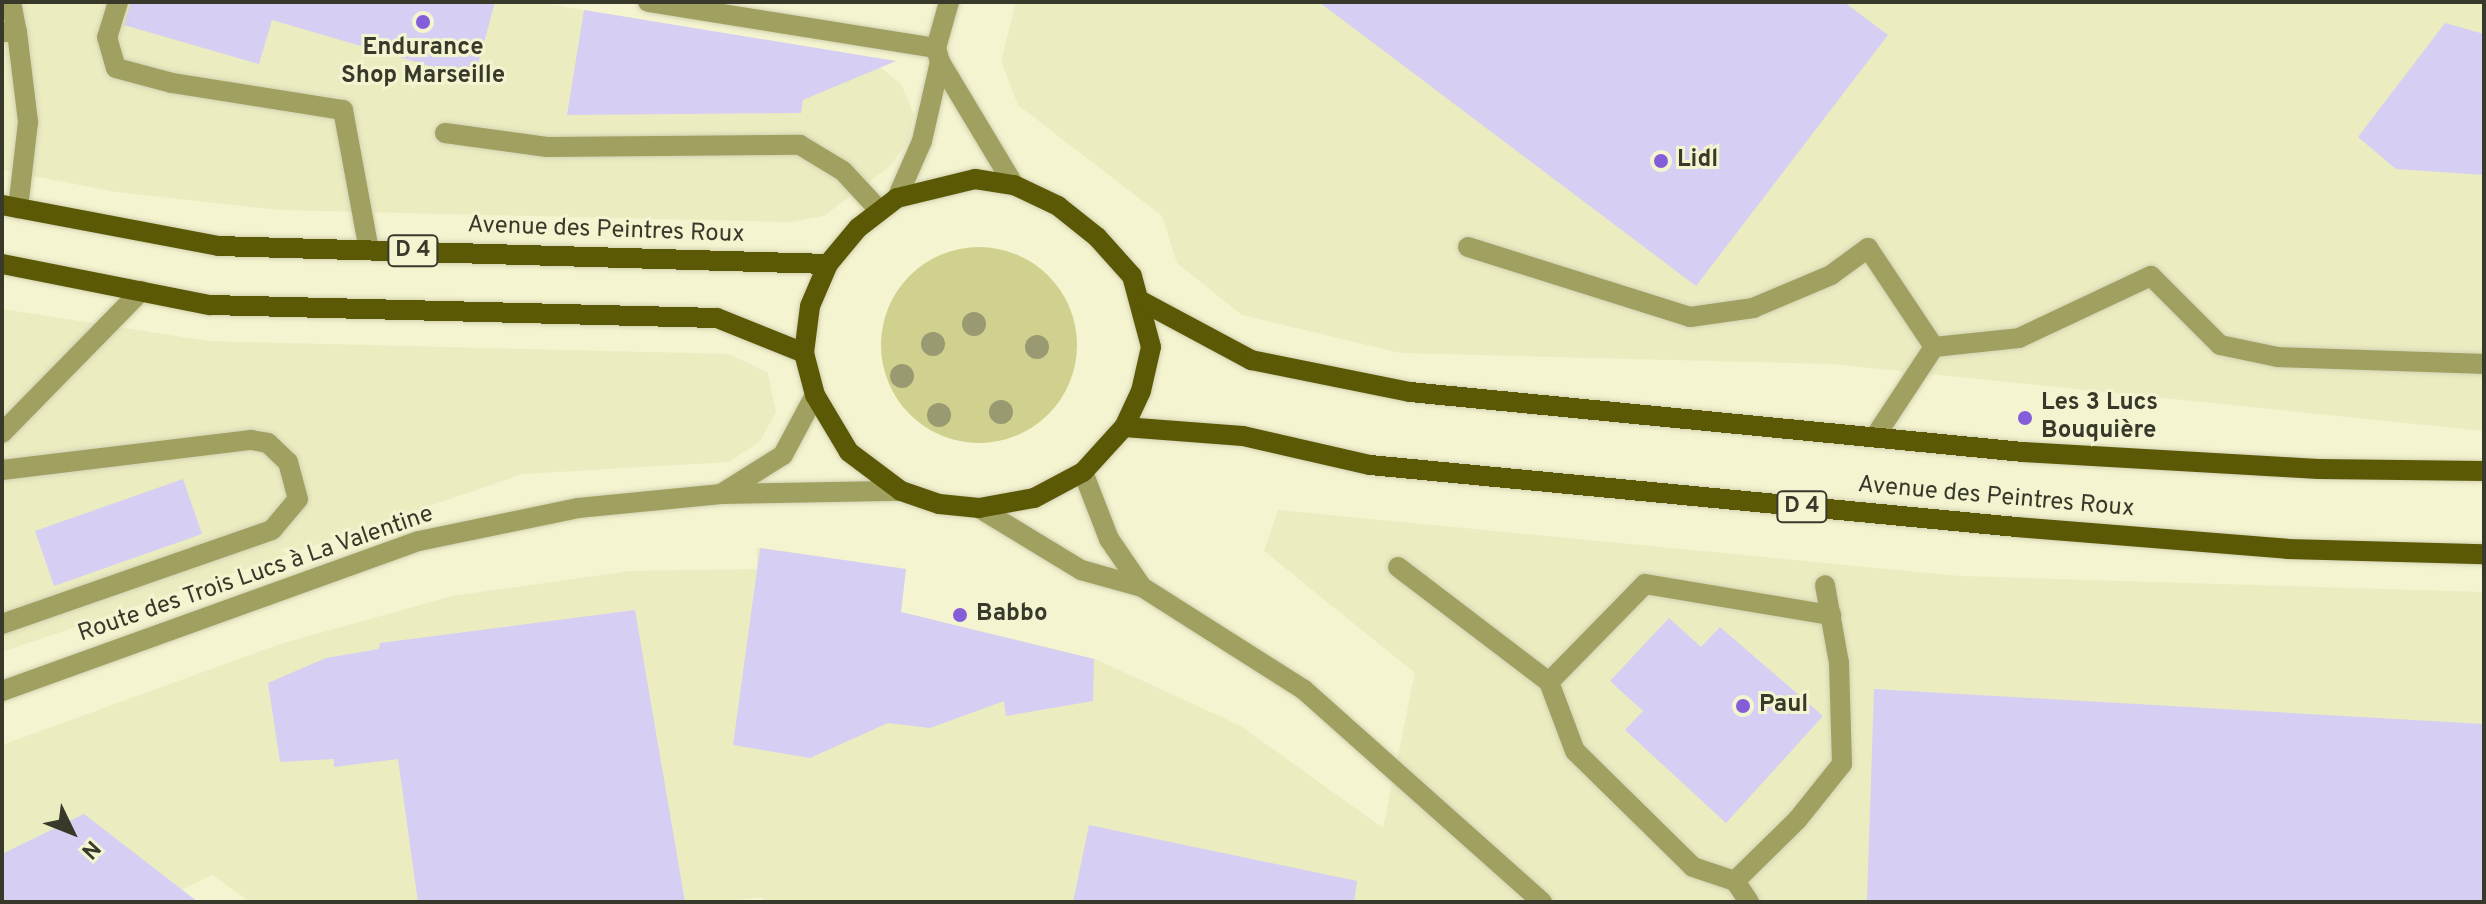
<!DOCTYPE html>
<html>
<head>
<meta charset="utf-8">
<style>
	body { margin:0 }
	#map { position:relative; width:2486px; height:904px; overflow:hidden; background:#f4f4d0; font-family:Overpass,sans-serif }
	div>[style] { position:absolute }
	.built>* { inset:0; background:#ebecc0 }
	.green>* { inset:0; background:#d0d08f }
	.round { border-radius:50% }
	.building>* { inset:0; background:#d6cef3 }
	.roads { filter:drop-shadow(0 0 2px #d2d2b2) drop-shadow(0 0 2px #d2d2b2) }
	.minor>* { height:20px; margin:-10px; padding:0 10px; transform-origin:10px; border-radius:10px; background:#a0a061 }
	.major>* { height:20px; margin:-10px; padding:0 10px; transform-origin:10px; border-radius:10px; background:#5c5906 }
	.trees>* { width:24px; height:24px; margin:-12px; border-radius:50%; background:#9a9a72 }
	.dots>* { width:22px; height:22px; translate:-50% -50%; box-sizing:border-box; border:4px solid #f4f4d0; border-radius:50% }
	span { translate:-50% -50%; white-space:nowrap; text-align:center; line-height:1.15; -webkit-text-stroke:6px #f4f4d0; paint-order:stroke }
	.shield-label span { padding:2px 6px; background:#f4f4d0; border:2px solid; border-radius:6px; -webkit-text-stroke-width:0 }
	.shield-label { font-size:22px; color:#39392b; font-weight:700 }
	.poi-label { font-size:24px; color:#39392b; font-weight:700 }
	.left { translate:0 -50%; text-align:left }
	.street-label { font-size:24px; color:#39392b }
	.frame { position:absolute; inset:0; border:4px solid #39392b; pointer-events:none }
	.north { position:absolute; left:32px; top:792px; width:80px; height:80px; -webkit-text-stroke:6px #f4f4d0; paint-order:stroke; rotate:133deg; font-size:22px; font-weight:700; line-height:32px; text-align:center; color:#39392b }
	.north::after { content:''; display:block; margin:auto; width:28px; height:36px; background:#39392b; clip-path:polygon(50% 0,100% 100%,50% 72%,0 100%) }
</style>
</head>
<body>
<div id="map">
	<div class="built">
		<div style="clip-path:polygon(2px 2px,536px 2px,867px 57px,901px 84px,914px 115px,907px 143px,891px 165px,824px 216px,790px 222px,279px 210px,116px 192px,2px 170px)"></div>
		<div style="clip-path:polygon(1016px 2px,2484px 2px,2484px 431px,1832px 364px,1400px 353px,1242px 315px,1177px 263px,1162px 216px,1018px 105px,1001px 61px)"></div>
		<div style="clip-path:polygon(2px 309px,209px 341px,729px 354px,768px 373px,776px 412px,760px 441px,729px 462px,523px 474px,2px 652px)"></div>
		<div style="clip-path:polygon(1278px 510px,1960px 576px,2484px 592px,2484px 902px,764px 902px,762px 897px,719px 902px,251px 902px,212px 875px,157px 902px,2px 902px,2px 745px,280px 644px,452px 596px,630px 571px,758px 569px,756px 548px,906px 569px,901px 612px,1095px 659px,1241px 726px,1383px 828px,1415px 673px,1264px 551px)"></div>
	</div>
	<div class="green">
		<div class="round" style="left:881px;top:247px;width:196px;height:196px"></div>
	</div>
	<div class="building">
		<div style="clip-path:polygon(131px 2px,495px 2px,474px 79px,272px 20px,259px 64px,124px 25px)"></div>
		<div style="clip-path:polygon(1319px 2px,1844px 2px,1888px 35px,1696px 286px)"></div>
		<div style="clip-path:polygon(584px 10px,896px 61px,803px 100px,801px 113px,567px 115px)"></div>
		<div style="clip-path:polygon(2445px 23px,2484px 34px,2484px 175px,2396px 169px,2358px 137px)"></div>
		<div style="clip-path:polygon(183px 479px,202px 534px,54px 586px,35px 531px)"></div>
		<div style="clip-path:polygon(760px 548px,906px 569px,901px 612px,1094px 659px,1093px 701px,1006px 716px,1004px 701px,930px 728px,888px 723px,810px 758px,733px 745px)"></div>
		<div style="clip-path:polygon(635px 610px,685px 902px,418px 902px,398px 759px,334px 767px,334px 759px,280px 762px,268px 683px,326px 658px,379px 649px,380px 643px)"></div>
		<div style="clip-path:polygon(1669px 618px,1701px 647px,1720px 627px,1823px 716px,1726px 823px,1625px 730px,1643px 711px,1610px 681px)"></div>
		<div style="clip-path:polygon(1874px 689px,2484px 724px,2484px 902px,1867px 902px)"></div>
		<div style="clip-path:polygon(84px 814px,198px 902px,2px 902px,2px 854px)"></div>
		<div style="clip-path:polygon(1089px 825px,1357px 881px,1354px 902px,1073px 902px)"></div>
	</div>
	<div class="roads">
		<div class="minor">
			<div style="left:11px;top:2px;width:31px;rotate:79deg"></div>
			<div style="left:118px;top:2px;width:37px;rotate:107deg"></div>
			<div style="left:107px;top:37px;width:32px;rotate:74deg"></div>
			<div style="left:116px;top:68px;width:58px;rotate:15deg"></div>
			<div style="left:172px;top:83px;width:173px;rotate:9deg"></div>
			<div style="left:343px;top:110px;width:142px;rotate:79.5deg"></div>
			<div style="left:648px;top:2px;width:292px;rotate:9.1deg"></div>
			<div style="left:949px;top:2px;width:48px;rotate:105.8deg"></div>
			<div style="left:936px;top:48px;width:15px;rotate:74deg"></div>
			<div style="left:940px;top:62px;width:144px;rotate:59deg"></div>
			<div style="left:2px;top:32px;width:15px"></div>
			<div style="left:17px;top:32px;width:91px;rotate:83deg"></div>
			<div style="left:28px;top:122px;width:87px;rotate:96.6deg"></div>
			<div style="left:445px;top:133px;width:103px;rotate:7.8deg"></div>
			<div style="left:547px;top:147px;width:253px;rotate:-0.5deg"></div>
			<div style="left:800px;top:145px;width:50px;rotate:31.2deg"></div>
			<div style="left:843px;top:171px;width:54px;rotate:47.2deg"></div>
			<div style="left:897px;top:198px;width:62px;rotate:-66.3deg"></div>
			<div style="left:922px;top:141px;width:81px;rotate:-77.2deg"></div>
			<div style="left:1468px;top:247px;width:233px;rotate:17.5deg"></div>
			<div style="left:1690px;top:317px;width:64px;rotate:-8.1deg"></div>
			<div style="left:1753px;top:308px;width:85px;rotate:-22.9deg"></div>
			<div style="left:1831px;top:275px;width:46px;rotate:-36.1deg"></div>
			<div style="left:1868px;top:248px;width:119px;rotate:56.3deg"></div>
			<div style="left:1934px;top:347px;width:105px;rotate:123.4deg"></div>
			<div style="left:1934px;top:347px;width:85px;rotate:-6deg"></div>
			<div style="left:2019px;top:338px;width:146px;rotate:-25.2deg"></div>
			<div style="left:2151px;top:276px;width:98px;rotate:45deg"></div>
			<div style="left:2220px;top:345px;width:59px;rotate:11.7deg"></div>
			<div style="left:2278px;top:357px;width:206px;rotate:1.9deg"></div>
			<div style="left:2px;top:433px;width:199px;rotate:-45.6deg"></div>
			<div style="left:2px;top:470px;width:251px;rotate:-6.9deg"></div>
			<div style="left:251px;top:440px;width:17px;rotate:10deg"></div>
			<div style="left:268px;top:443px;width:28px;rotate:44deg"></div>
			<div style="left:288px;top:462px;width:38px;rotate:75deg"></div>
			<div style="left:298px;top:499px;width:40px;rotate:130deg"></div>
			<div style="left:272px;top:530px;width:286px;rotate:160.8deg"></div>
			<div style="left:1083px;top:472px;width:72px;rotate:68.8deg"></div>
			<div style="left:1109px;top:539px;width:58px;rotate:55.5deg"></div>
			<div style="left:721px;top:494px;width:73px;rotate:-32.2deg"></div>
			<div style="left:783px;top:455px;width:68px;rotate:-61.9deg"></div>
			<div style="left:979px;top:508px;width:119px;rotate:31.3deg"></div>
			<div style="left:1081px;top:570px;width:63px;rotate:15.6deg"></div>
			<div style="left:1142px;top:587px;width:191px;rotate:32.4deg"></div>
			<div style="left:1303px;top:689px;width:320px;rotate:41.7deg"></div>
			<div style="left:1398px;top:567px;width:190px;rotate:37.3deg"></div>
			<div style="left:1549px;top:682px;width:74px;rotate:69.4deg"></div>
			<div style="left:1575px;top:751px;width:165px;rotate:44.5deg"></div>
			<div style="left:1693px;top:867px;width:44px;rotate:18.4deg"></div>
			<div style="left:1735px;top:881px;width:88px;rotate:-44.5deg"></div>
			<div style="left:1798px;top:819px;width:70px;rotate:-51.3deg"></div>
			<div style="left:1842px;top:764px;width:101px;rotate:-91.7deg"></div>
			<div style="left:1839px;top:663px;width:79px;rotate:-100.2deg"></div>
			<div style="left:1549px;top:682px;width:137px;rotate:-45.6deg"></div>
			<div style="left:1645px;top:584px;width:189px;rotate:9.5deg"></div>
			<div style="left:2px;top:691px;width:443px;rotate:-19.8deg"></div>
			<div style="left:419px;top:541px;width:162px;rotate:-11.7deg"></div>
			<div style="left:578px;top:508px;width:144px;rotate:-5.6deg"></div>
			<div style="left:721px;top:494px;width:180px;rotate:-1deg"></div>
			<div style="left:1735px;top:881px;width:25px;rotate:56deg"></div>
		</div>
		<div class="major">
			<div style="left:975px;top:179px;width:39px;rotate:9deg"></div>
			<div style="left:1014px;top:185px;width:49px;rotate:25.5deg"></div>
			<div style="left:1058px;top:206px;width:50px;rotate:38.5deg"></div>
			<div style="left:1097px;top:237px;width:52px;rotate:48.1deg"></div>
			<div style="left:1132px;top:276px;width:73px;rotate:75deg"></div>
			<div style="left:1151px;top:347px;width:45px;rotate:102.8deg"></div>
			<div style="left:1141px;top:391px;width:40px;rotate:115deg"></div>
			<div style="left:1124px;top:427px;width:61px;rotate:132.3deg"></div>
			<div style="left:1083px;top:472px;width:55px;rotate:152deg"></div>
			<div style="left:1034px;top:498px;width:56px;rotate:169.7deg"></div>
			<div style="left:979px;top:508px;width:40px;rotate:-174.3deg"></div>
			<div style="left:939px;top:504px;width:40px;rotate:-161.1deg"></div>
			<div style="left:901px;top:491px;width:65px;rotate:-143.1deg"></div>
			<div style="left:849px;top:452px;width:66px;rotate:-120.8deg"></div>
			<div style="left:815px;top:395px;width:43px;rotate:-104.7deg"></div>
			<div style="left:804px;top:353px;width:47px;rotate:-82.7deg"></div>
			<div style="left:810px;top:306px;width:46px;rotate:-66.8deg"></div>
			<div style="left:828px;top:264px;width:47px;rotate:-50.2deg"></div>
			<div style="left:858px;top:228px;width:49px;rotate:-37.6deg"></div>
			<div style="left:897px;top:198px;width:80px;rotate:-13.7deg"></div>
			<div style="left:2px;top:205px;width:220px;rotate:10.7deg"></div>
			<div style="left:218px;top:246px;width:610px;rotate:1.69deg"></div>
			<div style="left:2px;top:264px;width:212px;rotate:11.2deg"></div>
			<div style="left:210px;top:305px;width:507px;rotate:1.47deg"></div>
			<div style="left:717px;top:318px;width:94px;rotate:21.9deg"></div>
			<div style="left:1143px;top:302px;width:123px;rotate:28.2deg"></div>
			<div style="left:1251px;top:360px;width:162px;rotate:11.4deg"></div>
			<div style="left:1410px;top:392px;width:616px;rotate:5.59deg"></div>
			<div style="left:2023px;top:452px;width:296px;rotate:3.3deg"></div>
			<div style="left:2319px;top:469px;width:165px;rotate:0.7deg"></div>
			<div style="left:1124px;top:427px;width:119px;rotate:4.3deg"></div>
			<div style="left:1243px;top:436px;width:130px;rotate:12.9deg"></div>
			<div style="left:1370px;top:465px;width:649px;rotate:5.48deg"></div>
			<div style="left:2016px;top:527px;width:272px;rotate:4.6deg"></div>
			<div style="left:2287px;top:549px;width:197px;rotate:1.5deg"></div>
		</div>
	</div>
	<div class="trees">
		<div style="left:974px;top:324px"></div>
		<div style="left:933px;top:344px"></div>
		<div style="left:1037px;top:347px"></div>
		<div style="left:902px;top:376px"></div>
		<div style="left:1001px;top:412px"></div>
		<div style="left:939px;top:415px"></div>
	</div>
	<div class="dots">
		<div style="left:423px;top:22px;background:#835ed8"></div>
		<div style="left:1661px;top:161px;background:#835ed8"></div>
		<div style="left:2025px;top:418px;background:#835ed8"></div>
		<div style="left:960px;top:615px;background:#835ed8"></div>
		<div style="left:1743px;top:706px;background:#835ed8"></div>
	</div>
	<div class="shield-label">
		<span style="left:413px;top:251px">D 4</span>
		<span style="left:1802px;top:507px">D 4</span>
	</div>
	<div class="poi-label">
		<span style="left:423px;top:63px">Endurance<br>Shop Marseille</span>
		<span class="left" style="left:1677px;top:161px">Lidl</span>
		<span class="left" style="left:2041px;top:418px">Les 3 Lucs<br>Bouquière</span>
		<span class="left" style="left:976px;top:615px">Babbo</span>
		<span class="left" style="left:1759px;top:706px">Paul</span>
	</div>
	<div class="street-label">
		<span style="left:606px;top:231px;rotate:2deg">Avenue des Peintres Roux</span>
		<span style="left:1996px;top:498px;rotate:5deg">Avenue des Peintres Roux</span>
		<span style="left:256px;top:575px;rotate:-19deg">Route des Trois Lucs à La Valentine</span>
	</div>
	<div class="frame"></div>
	<div class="north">N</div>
</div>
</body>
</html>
